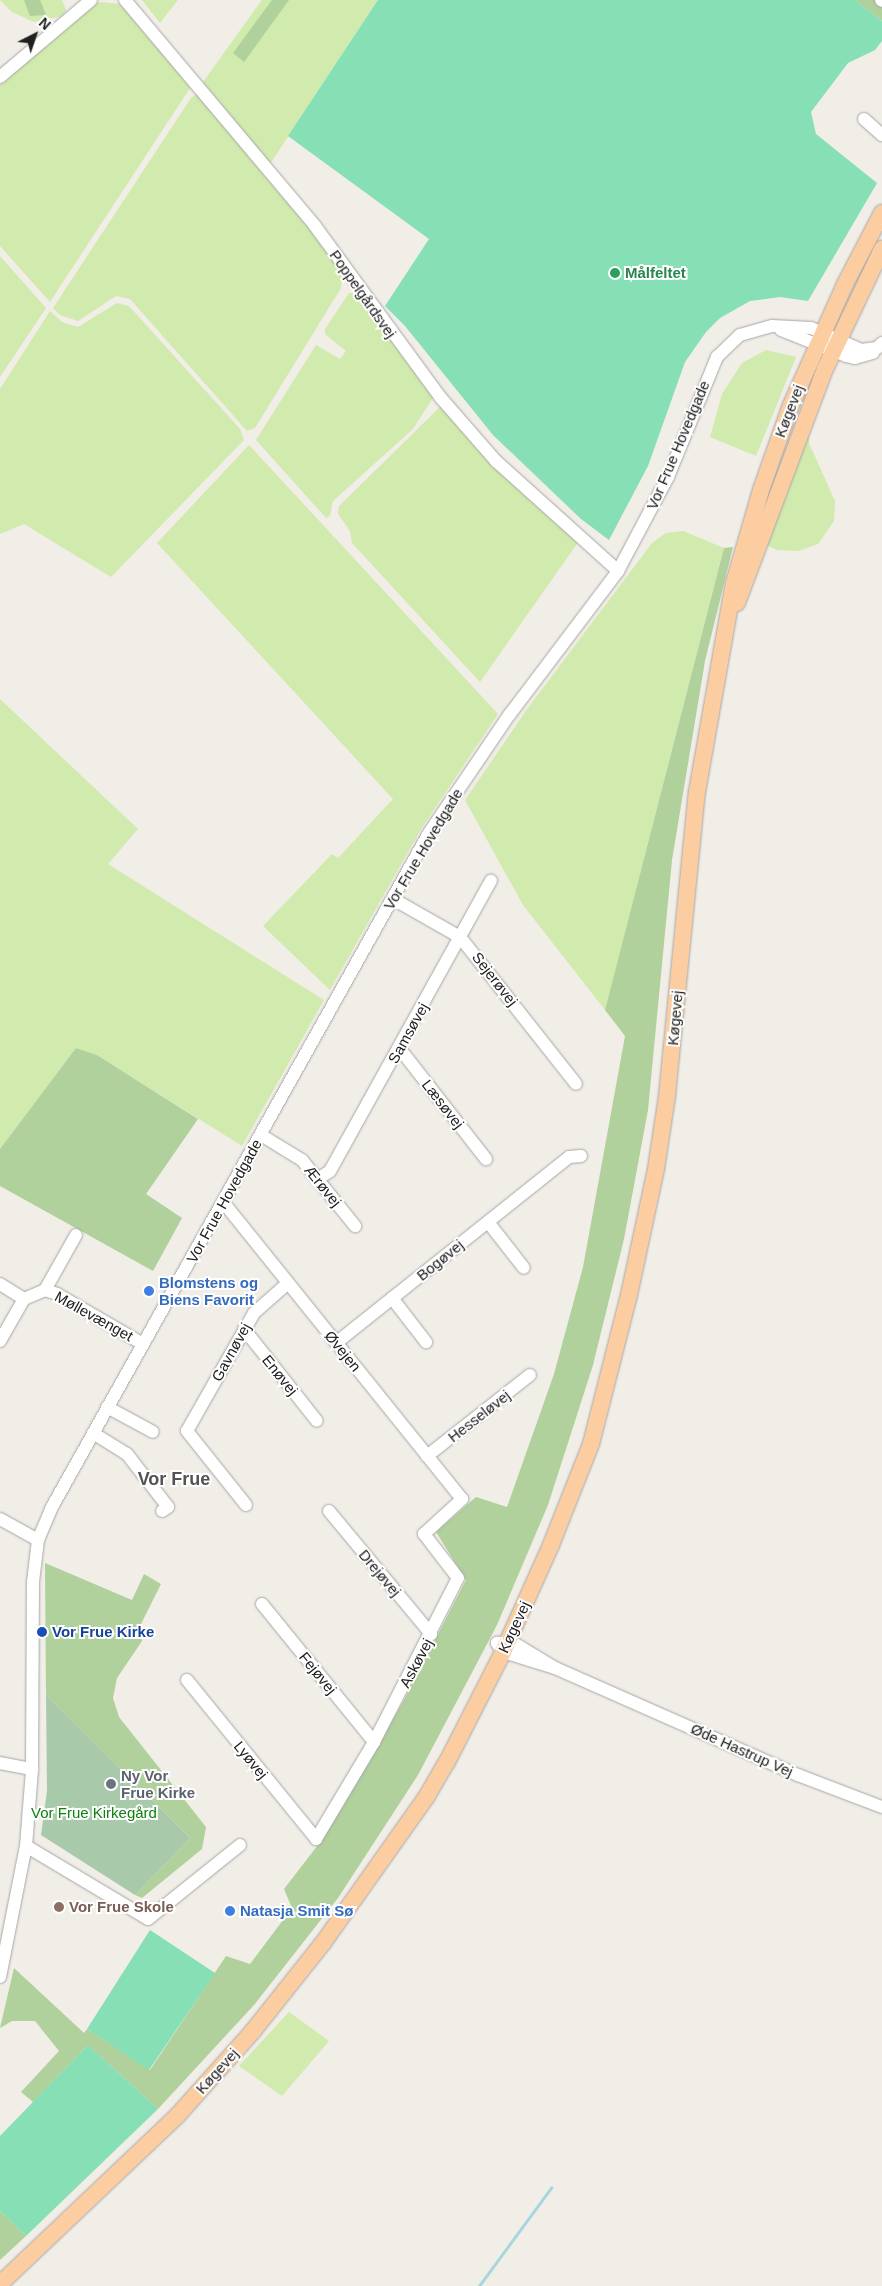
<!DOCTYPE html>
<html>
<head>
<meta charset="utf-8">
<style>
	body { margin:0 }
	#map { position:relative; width:882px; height:2286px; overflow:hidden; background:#f1ede7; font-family:Helvetica,sans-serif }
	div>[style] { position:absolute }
	.grass>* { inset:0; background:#d1eaae }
	.forest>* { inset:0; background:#b0d09c }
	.cemetery>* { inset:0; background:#a8c9aa }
	.pitch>* { inset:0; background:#86dfb5 }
	.stream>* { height:2.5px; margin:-1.25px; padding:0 1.25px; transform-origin:1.25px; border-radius:1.25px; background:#a8d6de }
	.roads { filter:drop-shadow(0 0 1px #a7a7a7) drop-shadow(0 0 1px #a7a7a7) }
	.minor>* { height:12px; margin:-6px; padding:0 6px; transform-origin:6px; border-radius:6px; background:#fff }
	.major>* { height:16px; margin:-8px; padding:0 8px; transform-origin:8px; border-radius:8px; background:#fbcda1 }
	.dots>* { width:14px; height:14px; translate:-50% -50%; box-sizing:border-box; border:2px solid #fff; border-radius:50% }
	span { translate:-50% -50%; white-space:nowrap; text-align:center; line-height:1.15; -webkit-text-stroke:4px #fff; paint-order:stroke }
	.leisure-label { font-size:15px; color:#27864d; font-weight:700 }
	.left { translate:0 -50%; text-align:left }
	.street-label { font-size:15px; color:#202020 }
	.shop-label { font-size:15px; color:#366cbe; font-weight:700 }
	.transit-label { font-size:15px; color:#164399; font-weight:700 }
	.worship-label { font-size:15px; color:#5b616d; font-weight:700 }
	.park-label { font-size:15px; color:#0d800d }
	.education-label { font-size:15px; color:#785e54; font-weight:700 }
	.quarter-label { font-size:18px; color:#535353; font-weight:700 }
	.north { position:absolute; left:10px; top:10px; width:50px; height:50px; -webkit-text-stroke:4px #fff; paint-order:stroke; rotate:41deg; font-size:14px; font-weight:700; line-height:20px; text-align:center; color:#202020 }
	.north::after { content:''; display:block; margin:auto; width:18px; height:22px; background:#202020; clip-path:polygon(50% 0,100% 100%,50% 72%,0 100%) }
</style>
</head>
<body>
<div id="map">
	<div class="grass">
		<div style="clip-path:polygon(0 0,62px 0,66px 10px,63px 16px,34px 22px,12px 12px)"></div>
		<div style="clip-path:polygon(142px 0,178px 0,160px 23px)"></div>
		<div style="clip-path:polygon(262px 0,378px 0,270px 164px,203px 82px)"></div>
		<div style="clip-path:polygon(102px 2px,119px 4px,132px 11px,190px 88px,50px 302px,0 246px,0 82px,95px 3px)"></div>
		<div style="clip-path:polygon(197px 94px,324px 244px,343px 272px,341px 288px,255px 428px,247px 431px,130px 299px,116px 296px,78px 321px,60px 315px,53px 308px,191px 98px)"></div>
		<div style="clip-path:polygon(0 256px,46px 308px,0 377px)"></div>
		<div style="clip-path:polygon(349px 293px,359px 294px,434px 396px,413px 429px,333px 501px,330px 516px,326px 518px,256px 440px,316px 345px,340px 359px,346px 351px,325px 334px,325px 329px)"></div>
		<div style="clip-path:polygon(117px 303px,129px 306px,240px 429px,244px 440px,111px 577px,24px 524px,0 534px,0 389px,50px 311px,62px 322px,78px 327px)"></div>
		<div style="clip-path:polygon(766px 350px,796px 357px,756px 456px,710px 437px,722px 394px,742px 363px)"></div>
		<div style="clip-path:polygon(441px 406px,579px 541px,480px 682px,352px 543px,350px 531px,338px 514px,339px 506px)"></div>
		<div style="clip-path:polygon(809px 431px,809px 443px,835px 501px,834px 521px,818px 544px,799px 551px,777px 550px,766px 545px)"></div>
		<div style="clip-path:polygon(249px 445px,498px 714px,421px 829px,330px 990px,263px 926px,332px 854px,338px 858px,393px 799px,157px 543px)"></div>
		<div style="clip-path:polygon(683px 531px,724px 548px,605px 1010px,523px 905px,465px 800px,525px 712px,652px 543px,666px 533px)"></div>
		<div style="clip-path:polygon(0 699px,138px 829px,108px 864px,324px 1000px,242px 1146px,97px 1055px,76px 1048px,0 1149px)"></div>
		<div style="clip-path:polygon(289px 2012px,329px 2041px,282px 2096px,239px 2066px)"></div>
	</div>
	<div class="forest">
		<div style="clip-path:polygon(24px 0,40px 0,46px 15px,30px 16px)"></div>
		<div style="clip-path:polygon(272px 0,289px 0,244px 62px,233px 53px)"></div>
		<div style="clip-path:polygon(855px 0,875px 0,882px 6px,882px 21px)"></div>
		<div style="clip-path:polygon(733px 547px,705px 661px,672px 860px,648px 1110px,624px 1239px,593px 1365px,548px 1505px,497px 1625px,418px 1775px,338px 1898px,254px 2005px,158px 2109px,88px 2045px,33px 2102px,21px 2092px,59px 2051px,35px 2021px,12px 2021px,0 2028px,14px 1968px,84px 2033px,87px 2029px,150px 2070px,226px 1956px,250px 1964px,292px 1908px,284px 1889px,321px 1841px,403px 1702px,466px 1580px,436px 1532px,476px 1497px,507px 1507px,554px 1374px,583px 1267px,625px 1036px,605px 1010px,724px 548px)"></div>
		<div style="clip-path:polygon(76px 1048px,97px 1055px,198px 1119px,146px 1194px,182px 1218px,153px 1271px,0 1186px,0 1149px)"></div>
		<div style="clip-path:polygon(45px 1563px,132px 1600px,144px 1574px,161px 1584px,141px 1624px,142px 1641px,117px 1678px,113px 1698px,119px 1717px,206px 1827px,202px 1849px,142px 1898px,135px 1895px,190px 1838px,46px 1695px)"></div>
		<div style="clip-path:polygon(0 2211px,26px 2236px,0 2260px)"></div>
	</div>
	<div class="cemetery">
		<div style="clip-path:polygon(46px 1695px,190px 1838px,135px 1895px,41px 1835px,47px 1791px)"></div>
	</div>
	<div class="pitch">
		<div style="clip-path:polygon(378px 0,855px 0,882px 21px,882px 41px,875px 50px,848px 63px,811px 112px,816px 134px,877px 183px,808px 301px,780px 297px,750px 301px,720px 318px,706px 332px,685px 362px,648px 466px,609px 540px,581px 519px,493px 435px,405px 326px,385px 306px,429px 239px,288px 136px)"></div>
		<div style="clip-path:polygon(150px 1930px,215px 1973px,149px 2070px,87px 2029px)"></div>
		<div style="clip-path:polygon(88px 2045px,158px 2109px,26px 2236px,0 2211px,0 2136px)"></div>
	</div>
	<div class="stream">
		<div style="left:479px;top:2286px;width:122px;rotate:-53.7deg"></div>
	</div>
	<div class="roads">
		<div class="minor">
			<div style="left:125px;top:0;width:295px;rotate:49.9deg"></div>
			<div style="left:315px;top:226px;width:213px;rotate:53.8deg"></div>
			<div style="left:441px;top:398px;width:84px;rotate:48.9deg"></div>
			<div style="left:496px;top:461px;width:164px;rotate:42deg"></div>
			<div style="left:881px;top:0;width:1px;rotate:45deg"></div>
			<div style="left:0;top:77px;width:119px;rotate:-40.2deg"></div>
			<div style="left:864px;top:119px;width:24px;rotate:42deg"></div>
			<div style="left:781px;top:330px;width:70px;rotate:21.8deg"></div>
			<div style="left:846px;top:356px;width:9px;rotate:13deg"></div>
			<div style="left:855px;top:358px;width:19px;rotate:-16deg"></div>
			<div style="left:393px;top:899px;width:77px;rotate:29.6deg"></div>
			<div style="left:460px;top:937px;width:187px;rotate:51.7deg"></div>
			<div style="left:400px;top:1049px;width:140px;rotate:52deg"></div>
			<div style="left:261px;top:1135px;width:48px;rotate:31.4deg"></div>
			<div style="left:302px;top:1160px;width:85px;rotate:51.2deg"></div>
			<div style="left:318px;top:1179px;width:14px;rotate:-34deg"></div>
			<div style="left:330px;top:1171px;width:332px;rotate:-61deg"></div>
			<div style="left:488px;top:1222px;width:58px;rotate:52deg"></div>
			<div style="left:0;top:1284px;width:28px;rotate:32deg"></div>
			<div style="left:45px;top:1290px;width:63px;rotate:-60.6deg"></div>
			<div style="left:392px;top:1298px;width:56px;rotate:52.3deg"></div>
			<div style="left:244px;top:1329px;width:117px;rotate:51.6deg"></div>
			<div style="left:0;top:1341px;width:48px;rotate:-60.3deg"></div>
			<div style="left:24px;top:1299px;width:23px;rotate:-23deg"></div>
			<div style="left:45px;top:1290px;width:13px;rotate:18deg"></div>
			<div style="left:57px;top:1294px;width:99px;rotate:30.2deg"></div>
			<div style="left:336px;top:1343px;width:298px;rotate:-38.6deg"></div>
			<div style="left:569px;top:1157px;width:12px;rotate:-5deg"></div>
			<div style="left:107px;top:1407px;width:52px;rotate:28.5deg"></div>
			<div style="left:93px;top:1433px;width:40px;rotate:32deg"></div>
			<div style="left:127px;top:1454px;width:67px;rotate:52.3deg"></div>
			<div style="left:168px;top:1507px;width:7px;rotate:146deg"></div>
			<div style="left:427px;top:1456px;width:131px;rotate:-38.2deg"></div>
			<div style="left:246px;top:1505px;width:95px;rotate:-128.6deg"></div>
			<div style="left:187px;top:1431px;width:136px;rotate:-60.4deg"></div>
			<div style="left:254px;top:1313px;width:45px;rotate:-41.4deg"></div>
			<div style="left:329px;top:1511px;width:160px;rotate:50.3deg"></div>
			<div style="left:0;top:1519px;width:43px;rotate:28.9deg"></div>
			<div style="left:262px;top:1604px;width:178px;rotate:50.9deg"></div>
			<div style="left:555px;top:1668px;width:54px;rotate:-162.9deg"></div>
			<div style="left:503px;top:1652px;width:11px;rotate:-124deg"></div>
			<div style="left:497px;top:1643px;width:15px;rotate:-4deg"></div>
			<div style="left:512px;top:1642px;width:50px;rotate:31.2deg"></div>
			<div style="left:555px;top:1668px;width:266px;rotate:23.8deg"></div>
			<div style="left:798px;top:1775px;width:90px;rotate:20.9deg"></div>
			<div style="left:187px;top:1680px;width:205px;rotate:50.9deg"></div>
			<div style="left:316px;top:1839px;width:113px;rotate:-59.1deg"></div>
			<div style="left:374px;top:1742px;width:184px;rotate:-62.9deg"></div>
			<div style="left:458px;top:1578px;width:56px;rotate:-127.7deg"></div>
			<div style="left:424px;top:1534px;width:52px;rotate:-42.6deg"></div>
			<div style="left:462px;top:1499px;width:381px;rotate:-128.8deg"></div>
			<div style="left:0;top:1763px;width:33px;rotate:11deg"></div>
			<div style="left:26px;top:1846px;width:142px;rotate:30.9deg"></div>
			<div style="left:148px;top:1919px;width:118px;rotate:-38.8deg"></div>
			<div style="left:0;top:1977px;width:134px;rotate:-78.8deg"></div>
			<div style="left:26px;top:1846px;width:77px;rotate:-85.5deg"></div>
			<div style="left:32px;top:1769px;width:187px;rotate:-89.7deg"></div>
			<div style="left:33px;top:1582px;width:42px;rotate:-83.2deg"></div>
			<div style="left:38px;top:1540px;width:36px;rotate:-67deg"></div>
			<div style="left:52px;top:1507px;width:772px;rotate:-60.78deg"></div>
			<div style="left:429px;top:833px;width:144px;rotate:-55.8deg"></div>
			<div style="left:510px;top:714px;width:179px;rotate:-52.9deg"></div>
			<div style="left:618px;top:571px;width:106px;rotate:-62deg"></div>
			<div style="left:668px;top:477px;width:130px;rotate:-67.8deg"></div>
			<div style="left:717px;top:357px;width:32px;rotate:-44deg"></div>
			<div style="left:740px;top:335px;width:33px;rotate:-16deg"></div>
			<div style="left:772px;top:326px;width:39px;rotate:3deg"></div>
			<div style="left:811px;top:328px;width:55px;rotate:23.7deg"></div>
			<div style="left:861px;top:350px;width:16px;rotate:-7deg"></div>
			<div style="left:877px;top:348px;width:7px;rotate:-45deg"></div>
		</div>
		<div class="major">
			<div style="left:737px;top:603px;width:250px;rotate:-69.4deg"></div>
			<div style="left:825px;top:369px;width:133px;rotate:-64.6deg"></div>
			<div style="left:0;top:2284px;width:244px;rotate:-43.5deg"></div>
			<div style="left:177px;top:2116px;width:114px;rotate:-48.2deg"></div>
			<div style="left:253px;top:2031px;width:112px;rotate:-51.5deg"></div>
			<div style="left:323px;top:1943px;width:180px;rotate:-54.7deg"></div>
			<div style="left:427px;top:1796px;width:39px;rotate:-60deg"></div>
			<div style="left:447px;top:1762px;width:123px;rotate:-63deg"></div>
			<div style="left:503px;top:1652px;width:117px;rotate:-65.8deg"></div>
			<div style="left:551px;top:1545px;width:109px;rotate:-68.4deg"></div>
			<div style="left:591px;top:1444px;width:154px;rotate:-75.7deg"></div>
			<div style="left:629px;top:1295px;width:129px;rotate:-77.9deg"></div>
			<div style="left:656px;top:1169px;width:74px;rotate:-81.4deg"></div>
			<div style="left:667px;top:1096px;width:305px;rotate:-84.4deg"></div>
			<div style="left:697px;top:792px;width:212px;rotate:-80deg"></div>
			<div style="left:734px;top:583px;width:97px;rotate:-73.8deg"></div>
			<div style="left:761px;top:490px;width:90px;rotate:-70.6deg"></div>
			<div style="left:791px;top:405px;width:133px;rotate:-65.9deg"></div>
			<div style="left:845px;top:284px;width:80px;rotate:-62.5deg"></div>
		</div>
	</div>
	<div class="dots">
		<div style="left:615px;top:273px;background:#2e9e5b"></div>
		<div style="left:149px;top:1291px;background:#3f7fe0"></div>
		<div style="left:42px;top:1632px;background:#1a4fb4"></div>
		<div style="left:111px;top:1784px;background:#6b7280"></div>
		<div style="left:59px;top:1907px;background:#8d6e63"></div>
		<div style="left:230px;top:1911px;background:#3f7fe0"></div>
	</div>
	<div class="leisure-label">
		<span class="left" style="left:625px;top:273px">Målfeltet</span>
	</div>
	<div class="street-label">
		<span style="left:363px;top:294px;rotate:55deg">Poppelgårdsvej</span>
		<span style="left:789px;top:411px;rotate:-69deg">Køgevej</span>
		<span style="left:678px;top:445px;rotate:-67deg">Vor Frue Hovedgade</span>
		<span style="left:423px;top:849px;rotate:-59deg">Vor Frue Hovedgade</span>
		<span style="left:495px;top:979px;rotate:52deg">Sejerøvej</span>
		<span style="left:675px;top:1018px;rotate:-85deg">Køgevej</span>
		<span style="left:408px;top:1033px;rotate:-61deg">Samsøvej</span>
		<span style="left:443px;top:1104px;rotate:52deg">Læsøvej</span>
		<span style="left:323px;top:1186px;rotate:51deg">Ærøvej</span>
		<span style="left:224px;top:1201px;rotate:-61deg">Vor Frue Hovedgade</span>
		<span style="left:440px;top:1260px;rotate:-39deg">Bogøvej</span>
		<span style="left:94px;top:1316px;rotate:29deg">Møllevænget</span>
		<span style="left:343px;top:1351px;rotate:51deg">Øvejen</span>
		<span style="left:231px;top:1352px;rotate:-61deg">Gavnøvej</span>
		<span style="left:280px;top:1375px;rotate:51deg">Enøvej</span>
		<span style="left:479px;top:1416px;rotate:-38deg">Hesseløvej</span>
		<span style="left:380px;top:1573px;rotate:50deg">Drejøvej</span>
		<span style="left:514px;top:1627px;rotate:-65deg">Køgevej</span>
		<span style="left:416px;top:1663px;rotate:-62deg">Askøvej</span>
		<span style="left:318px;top:1673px;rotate:51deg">Fejøvej</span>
		<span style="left:742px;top:1750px;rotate:24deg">Øde Hastrup Vej</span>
		<span style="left:251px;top:1760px;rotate:51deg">Lyøvej</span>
		<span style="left:217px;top:2071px;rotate:-48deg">Køgevej</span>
	</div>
	<div class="shop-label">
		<span class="left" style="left:159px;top:1291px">Blomstens og<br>Biens Favorit</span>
		<span class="left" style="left:240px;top:1911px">Natasja Smit Sø</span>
	</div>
	<div class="transit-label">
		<span class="left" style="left:52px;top:1632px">Vor Frue Kirke</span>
	</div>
	<div class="worship-label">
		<span class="left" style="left:121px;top:1784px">Ny Vor<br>Frue Kirke</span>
	</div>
	<div class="park-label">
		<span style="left:94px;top:1813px">Vor Frue Kirkegård</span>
	</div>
	<div class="education-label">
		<span class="left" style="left:69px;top:1907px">Vor Frue Skole</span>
	</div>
	<div class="quarter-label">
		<span style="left:174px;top:1479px">Vor Frue</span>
	</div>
	<div class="north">N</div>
</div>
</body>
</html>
